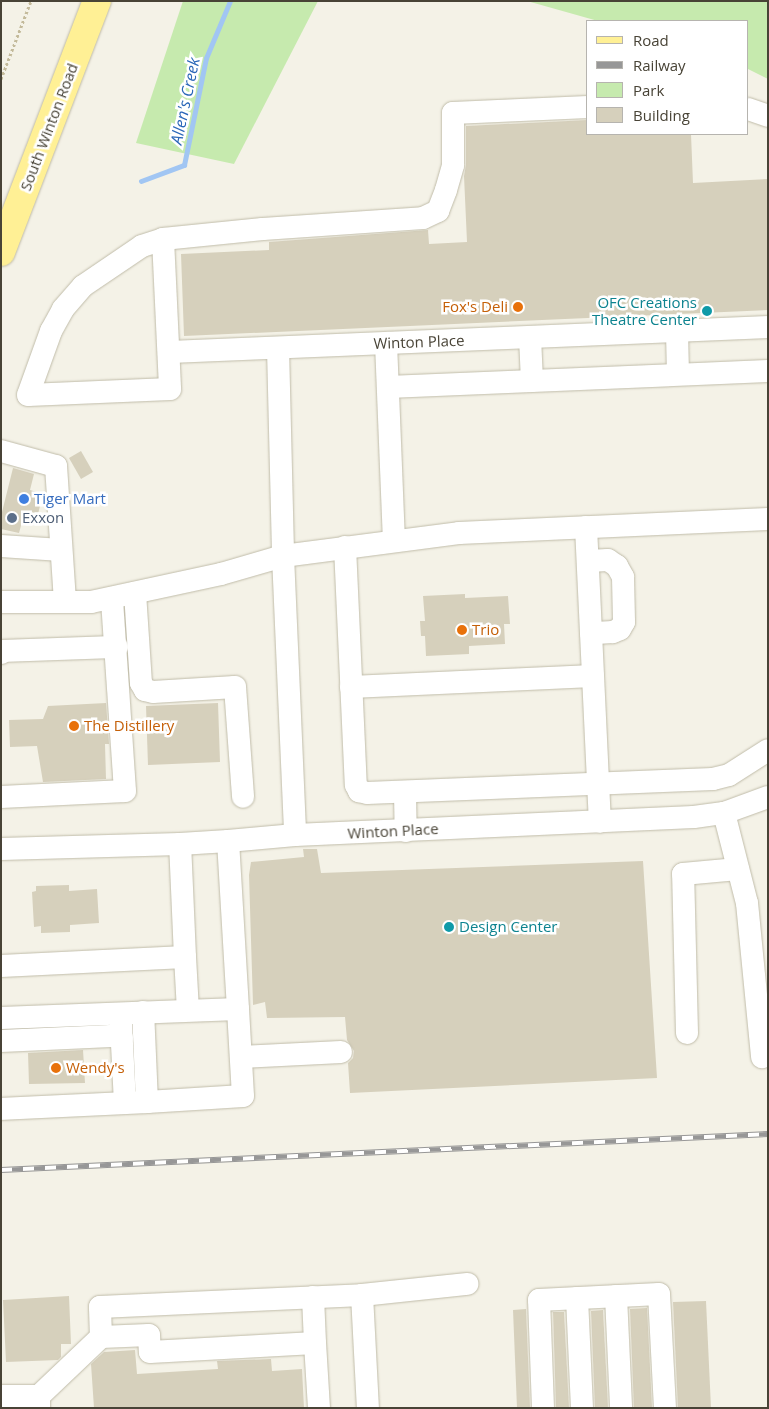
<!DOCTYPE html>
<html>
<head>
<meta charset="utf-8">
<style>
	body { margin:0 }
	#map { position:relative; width:769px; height:1409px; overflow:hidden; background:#f4f2e7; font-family:"Open Sans",sans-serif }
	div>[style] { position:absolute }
	.green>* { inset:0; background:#c6eaae }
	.stream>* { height:5px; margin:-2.5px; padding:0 2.5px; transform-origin:2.5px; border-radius:2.5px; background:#a1c6f3 }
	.building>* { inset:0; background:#d6d0bc }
	.path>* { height:3px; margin-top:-1.5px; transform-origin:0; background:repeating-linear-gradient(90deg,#c3ba9a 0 2.5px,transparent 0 5px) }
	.roads { filter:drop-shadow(0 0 1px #c0bca9) drop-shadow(0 0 1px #c0bca9) }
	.minor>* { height:22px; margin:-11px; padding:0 11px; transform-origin:11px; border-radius:11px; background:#fff }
	.major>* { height:28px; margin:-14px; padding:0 14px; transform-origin:14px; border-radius:14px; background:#fff095 }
	.rail>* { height:5.5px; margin-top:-2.75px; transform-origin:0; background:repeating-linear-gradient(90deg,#fff 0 11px,#979797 0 22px); box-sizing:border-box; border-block:1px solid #979797 }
	.dots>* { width:14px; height:14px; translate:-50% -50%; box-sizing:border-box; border:2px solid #fff; border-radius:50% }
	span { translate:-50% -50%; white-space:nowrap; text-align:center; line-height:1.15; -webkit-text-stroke:5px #fff; paint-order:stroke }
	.street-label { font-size:15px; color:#484336 }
	.culture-label { font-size:15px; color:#0d838f }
	.right { translate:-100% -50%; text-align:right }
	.left { translate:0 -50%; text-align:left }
	.food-label { font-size:15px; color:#c56008 }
	.shop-label { font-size:15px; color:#366cbe }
	.service-label { font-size:15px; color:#4e5e75 }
	.water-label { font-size:16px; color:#2a67b8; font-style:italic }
	.frame { position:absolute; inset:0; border:2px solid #484336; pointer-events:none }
	.legend { position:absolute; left:586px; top:20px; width:162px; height:115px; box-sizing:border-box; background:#fff; border:1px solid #b6b4af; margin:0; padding:6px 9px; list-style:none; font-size:15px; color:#484336 }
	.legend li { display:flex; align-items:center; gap:10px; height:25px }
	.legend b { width:25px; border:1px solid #b6b4af }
</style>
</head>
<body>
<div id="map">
	<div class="green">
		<div style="clip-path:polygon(183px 1px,318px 1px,234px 164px,136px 143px)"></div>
		<div style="clip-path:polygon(527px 1px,768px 1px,768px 79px,748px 69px,748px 21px,598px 21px)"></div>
	</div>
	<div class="stream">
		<div style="left:141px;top:181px;width:46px;rotate:-20.4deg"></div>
		<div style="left:184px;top:165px;width:109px;rotate:-78.4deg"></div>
		<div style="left:206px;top:58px;width:62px;rotate:-67.2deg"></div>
	</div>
	<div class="building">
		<div style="clip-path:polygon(588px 120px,588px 134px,691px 134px,693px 183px,768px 179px,768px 310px,184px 336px,181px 254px,269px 250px,269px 242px,428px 230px,429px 244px,467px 242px,464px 176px,466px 165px,466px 126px)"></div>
		<div style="clip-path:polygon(81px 451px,93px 472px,81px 479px,69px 458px)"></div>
		<div style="clip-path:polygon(13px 468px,34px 474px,30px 490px,43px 494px,38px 514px,25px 511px,19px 533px,1px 529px,1px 516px)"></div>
		<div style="clip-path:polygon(465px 594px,465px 598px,508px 596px,510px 624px,504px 624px,505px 644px,469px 646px,469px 654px,426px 656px,425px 636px,421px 636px,420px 621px,425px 621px,423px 596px)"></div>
		<div style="clip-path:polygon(106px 703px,109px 744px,105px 744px,106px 779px,43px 782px,37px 746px,10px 747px,9px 720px,43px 719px,48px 706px)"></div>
		<div style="clip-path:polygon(218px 703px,220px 762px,148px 765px,146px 706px)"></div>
		<div style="clip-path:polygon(303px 849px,317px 849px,321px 873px,643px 861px,657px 1078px,350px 1093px,348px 1063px,353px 1058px,354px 1051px,347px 1040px,345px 1017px,267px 1018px,265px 1002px,253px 1005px,249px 875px,251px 862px,304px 857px)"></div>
		<div style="clip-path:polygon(69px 885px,69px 891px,97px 889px,99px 923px,70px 925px,70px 932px,41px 933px,41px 926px,34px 927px,32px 892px,36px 891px,36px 886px)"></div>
		<div style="clip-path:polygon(83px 1050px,85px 1083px,29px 1084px,28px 1053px)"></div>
		<div style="clip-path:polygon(69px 1296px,71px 1344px,61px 1344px,61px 1357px,58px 1360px,6px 1362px,3px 1300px)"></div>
		<div style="clip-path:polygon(706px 1301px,711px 1408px,678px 1408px,673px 1302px)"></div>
		<div style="clip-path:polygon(647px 1308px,652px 1408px,634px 1408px,630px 1309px)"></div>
		<div style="clip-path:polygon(526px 1309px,530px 1408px,517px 1408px,513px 1310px)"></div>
		<div style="clip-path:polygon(603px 1310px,608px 1408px,595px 1408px,591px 1311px)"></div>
		<div style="clip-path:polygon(553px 1312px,564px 1312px,569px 1408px,556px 1408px)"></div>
		<div style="clip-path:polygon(135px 1350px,137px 1374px,218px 1369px,217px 1361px,271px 1359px,272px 1371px,302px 1369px,304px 1408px,94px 1408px,91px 1364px,104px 1352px)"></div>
	</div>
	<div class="path">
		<div style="left:1px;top:79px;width:84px;rotate:-69deg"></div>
	</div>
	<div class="roads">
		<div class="minor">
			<div style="left:748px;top:109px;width:21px;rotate:19deg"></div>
			<div style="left:163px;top:239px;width:150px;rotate:87.3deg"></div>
			<div style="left:170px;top:389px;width:142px;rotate:177.6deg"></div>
			<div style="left:28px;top:395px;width:68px;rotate:-70.2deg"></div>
			<div style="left:51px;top:331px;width:25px;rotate:-61deg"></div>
			<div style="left:63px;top:309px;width:30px;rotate:-49deg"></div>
			<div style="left:83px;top:286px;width:71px;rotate:-34.1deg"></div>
			<div style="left:142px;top:246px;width:22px;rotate:-18deg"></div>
			<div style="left:163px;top:239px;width:100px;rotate:-5.7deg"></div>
			<div style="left:263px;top:229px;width:160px;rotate:-3.9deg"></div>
			<div style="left:423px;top:218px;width:17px;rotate:-25deg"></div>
			<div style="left:438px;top:211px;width:22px;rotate:-69deg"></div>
			<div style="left:446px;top:190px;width:26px;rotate:-74deg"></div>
			<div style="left:453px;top:165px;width:52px;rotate:-90deg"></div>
			<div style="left:453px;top:113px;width:135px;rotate:-2.5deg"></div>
			<div style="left:677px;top:331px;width:43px;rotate:88.7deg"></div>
			<div style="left:530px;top:337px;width:44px;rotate:87.4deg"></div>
			<div style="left:386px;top:343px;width:198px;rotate:87.7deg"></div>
			<div style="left:278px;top:348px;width:208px;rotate:88.6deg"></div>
			<div style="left:283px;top:556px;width:279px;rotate:87.5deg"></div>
			<div style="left:170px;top:352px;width:599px;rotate:-2.39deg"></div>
			<div style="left:388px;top:387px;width:380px;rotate:-2.4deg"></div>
			<div style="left:1px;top:451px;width:57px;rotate:15.3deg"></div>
			<div style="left:56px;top:466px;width:136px;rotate:86.2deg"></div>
			<div style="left:586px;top:527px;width:295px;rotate:87.3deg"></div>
			<div style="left:1px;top:546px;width:60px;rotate:3.8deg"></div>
			<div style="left:345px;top:547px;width:238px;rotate:87.4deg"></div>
			<div style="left:356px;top:785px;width:7px;rotate:63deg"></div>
			<div style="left:359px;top:791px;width:8px;rotate:14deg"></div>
			<div style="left:367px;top:793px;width:346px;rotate:-2.3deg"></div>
			<div style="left:713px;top:779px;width:16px;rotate:-14deg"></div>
			<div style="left:729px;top:775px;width:46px;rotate:-32.7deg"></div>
			<div style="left:588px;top:561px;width:20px;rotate:-3deg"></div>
			<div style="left:608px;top:560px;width:11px;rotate:34deg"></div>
			<div style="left:617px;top:566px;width:13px;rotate:61deg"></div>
			<div style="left:623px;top:577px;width:45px;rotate:88.7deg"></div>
			<div style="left:624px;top:622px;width:8px;rotate:120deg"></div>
			<div style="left:620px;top:629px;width:8px;rotate:157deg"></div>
			<div style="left:613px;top:632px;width:22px;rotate:177deg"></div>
			<div style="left:135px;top:593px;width:90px;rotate:86.2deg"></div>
			<div style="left:141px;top:683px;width:8px;rotate:60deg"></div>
			<div style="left:145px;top:690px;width:8px;rotate:14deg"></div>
			<div style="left:153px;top:692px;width:82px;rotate:-3.5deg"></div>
			<div style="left:235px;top:687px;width:110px;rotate:85.8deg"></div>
			<div style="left:1px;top:602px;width:90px"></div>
			<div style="left:91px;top:602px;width:133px;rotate:-12.2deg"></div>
			<div style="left:221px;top:574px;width:65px;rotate:-16.2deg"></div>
			<div style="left:283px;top:556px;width:177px;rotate:-7.4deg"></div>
			<div style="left:459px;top:533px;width:309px;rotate:-2.6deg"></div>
			<div style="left:1px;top:653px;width:2px;rotate:-90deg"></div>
			<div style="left:1px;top:651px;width:116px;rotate:-2deg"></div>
			<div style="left:351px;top:687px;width:242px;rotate:-2.6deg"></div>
			<div style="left:405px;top:792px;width:39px;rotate:89deg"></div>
			<div style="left:1px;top:797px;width:124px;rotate:-2.8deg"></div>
			<div style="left:125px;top:791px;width:193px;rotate:-93.9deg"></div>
			<div style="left:724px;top:813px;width:93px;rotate:75.7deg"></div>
			<div style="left:747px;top:903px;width:155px;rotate:84.4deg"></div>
			<div style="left:1px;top:849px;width:179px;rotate:-1.6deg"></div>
			<div style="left:185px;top:957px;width:53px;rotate:86.8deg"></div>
			<div style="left:1px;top:966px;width:184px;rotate:-2.8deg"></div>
			<div style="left:185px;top:957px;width:113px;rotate:-92.5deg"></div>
			<div style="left:180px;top:844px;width:48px;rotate:-3.6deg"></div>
			<div style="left:1px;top:1018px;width:237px;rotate:-2.2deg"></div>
			<div style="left:238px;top:1009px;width:168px;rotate:-93.4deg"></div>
			<div style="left:228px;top:841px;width:67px;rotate:-5.1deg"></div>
			<div style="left:295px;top:835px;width:399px;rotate:-2.6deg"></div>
			<div style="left:694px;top:817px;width:30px;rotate:-8deg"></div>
			<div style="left:724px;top:813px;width:47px;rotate:-20deg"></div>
			<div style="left:121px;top:1024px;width:79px;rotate:87.1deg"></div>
			<div style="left:687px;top:1033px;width:159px;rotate:-91.4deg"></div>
			<div style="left:683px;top:874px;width:55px;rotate:-5.2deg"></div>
			<div style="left:1px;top:1041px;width:110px;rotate:-2.6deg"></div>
			<div style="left:111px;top:1036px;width:11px;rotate:10deg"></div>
			<div style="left:241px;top:1057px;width:100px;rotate:-2.9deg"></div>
			<div style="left:147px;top:1102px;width:96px;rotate:-3.6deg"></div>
			<div style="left:243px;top:1096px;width:87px;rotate:-93.3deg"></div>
			<div style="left:1px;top:1109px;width:146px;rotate:-2.7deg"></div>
			<div style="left:147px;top:1102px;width:90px;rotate:-92.5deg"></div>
			<div style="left:362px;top:1295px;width:113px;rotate:87deg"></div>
			<div style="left:616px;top:1296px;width:112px;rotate:87.4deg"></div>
			<div style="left:313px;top:1297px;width:46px;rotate:87.5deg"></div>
			<div style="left:577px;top:1298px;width:110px;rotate:87.4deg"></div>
			<div style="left:101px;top:1337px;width:30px;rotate:-92deg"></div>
			<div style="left:100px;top:1307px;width:262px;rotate:-2.6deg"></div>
			<div style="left:362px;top:1295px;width:106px;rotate:-6deg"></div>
			<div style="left:1px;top:1396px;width:38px"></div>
			<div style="left:39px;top:1408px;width:12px;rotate:-90deg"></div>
			<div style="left:39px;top:1396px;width:86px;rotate:-43.6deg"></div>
			<div style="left:101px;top:1337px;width:48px;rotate:-2.4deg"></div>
			<div style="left:149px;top:1335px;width:17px;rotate:87deg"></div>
			<div style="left:150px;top:1352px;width:165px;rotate:-3.1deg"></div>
			<div style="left:315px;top:1343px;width:65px;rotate:86.5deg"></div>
			<div style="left:543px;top:1408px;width:108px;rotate:-92.1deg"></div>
			<div style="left:539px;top:1300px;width:120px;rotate:-2.9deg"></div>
			<div style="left:659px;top:1294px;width:114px;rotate:87deg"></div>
		</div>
		<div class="major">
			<div style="left:1px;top:252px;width:269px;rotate:-69.1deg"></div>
		</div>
	</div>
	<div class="rail">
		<div style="left:1px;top:1170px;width:768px;rotate:-2.69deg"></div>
	</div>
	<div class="dots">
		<div style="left:518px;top:307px;background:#e8710a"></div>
		<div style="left:707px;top:311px;background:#0f9aa8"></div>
		<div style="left:24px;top:499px;background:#3f7fe0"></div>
		<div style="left:12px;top:518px;background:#5c6f8a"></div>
		<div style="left:462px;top:630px;background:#e8710a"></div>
		<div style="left:74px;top:726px;background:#e8710a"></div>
		<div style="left:449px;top:927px;background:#0f9aa8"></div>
		<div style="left:56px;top:1068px;background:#e8710a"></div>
	</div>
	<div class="street-label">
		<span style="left:49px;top:127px;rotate:-69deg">South Winton Road</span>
		<span style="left:419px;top:342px;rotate:-2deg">Winton Place</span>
		<span style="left:393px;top:831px;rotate:-3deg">Winton Place</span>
	</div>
	<div class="culture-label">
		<span class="right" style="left:697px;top:311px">OFC Creations<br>Theatre Center</span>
		<span class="left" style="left:459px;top:927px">Design Center</span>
	</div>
	<div class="food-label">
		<span class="right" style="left:508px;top:307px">Fox's Deli</span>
		<span class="left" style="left:472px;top:630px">Trio</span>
		<span class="left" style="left:84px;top:726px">The Distillery</span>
		<span class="left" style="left:66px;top:1068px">Wendy's</span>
	</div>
	<div class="shop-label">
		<span class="left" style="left:34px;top:499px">Tiger Mart</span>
	</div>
	<div class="service-label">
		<span class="left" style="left:22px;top:518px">Exxon</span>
	</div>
	<div class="water-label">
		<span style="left:185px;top:101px;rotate:-78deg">Allen's Creek</span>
	</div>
	<div class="frame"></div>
	<ul class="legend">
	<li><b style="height:6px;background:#fff095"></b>Road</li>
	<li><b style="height:6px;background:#979797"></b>Railway</li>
	<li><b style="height:14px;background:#c6eaae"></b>Park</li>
	<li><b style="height:14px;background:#d6d0bc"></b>Building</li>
	</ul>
</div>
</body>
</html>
